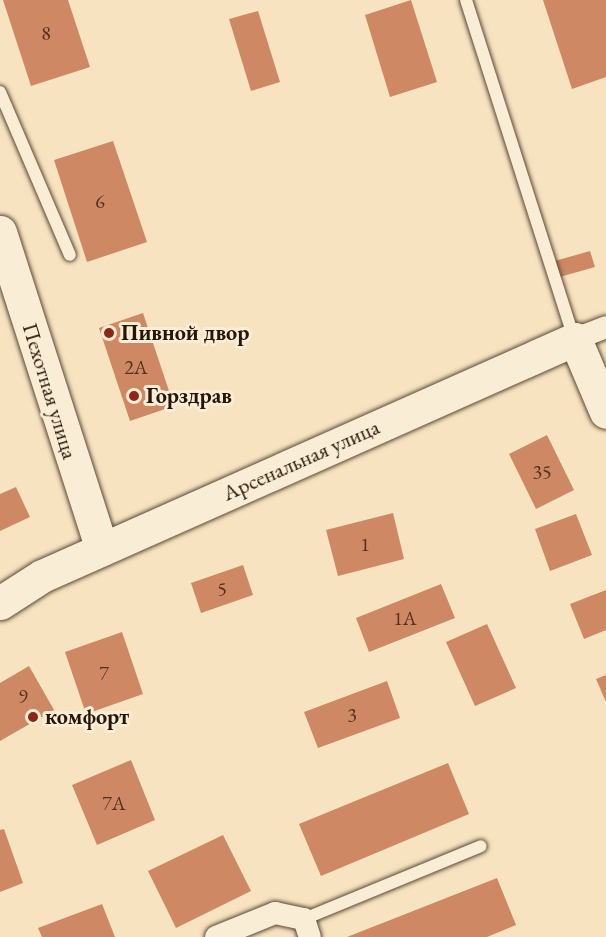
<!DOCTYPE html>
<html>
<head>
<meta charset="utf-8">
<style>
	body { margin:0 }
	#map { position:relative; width:606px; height:937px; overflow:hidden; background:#f7e3bf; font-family:"EB Garamond",serif }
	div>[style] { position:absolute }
	.building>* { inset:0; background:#ce8863 }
	.roads { filter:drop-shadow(0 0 2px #5c4836) drop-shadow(0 0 2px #5c4836) }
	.lane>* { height:12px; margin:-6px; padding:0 6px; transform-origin:6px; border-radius:6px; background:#faedd5 }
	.street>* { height:22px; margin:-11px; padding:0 11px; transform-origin:11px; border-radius:11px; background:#faedd5 }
	.secondary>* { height:33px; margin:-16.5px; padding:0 16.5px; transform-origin:16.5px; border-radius:16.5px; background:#faedd5 }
	.dots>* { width:16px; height:16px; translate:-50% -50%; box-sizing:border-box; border:3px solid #faedd5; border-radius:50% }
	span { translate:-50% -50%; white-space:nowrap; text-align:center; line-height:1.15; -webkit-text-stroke:6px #faedd5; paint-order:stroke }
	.number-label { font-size:20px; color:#523220 }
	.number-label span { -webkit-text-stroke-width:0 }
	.poi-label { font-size:22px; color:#281509; font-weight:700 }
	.left { translate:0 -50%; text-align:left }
	.street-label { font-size:22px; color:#281509 }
</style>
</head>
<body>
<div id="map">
	<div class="building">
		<div style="clip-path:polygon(3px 0,68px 0,90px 67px,31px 86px)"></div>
		<div style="clip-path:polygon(411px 0,437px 82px,390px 97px,365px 15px)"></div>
		<div style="clip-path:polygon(543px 0,606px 0,606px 77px,572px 89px)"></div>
		<div style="clip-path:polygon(258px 11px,280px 82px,251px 91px,229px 19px)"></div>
		<div style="clip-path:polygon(113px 141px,147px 242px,87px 262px,54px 160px)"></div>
		<div style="clip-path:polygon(590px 251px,595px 267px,556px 278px,551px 262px)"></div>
		<div style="clip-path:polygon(143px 313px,174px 406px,130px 421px,99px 328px)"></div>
		<div style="clip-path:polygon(547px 435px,574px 490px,536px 509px,509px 454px)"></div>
		<div style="clip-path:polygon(16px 487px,30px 517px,0 531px,0 494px)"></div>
		<div style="clip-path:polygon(393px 513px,404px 559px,338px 576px,326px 530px)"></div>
		<div style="clip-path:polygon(576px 514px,592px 555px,550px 571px,535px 529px)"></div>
		<div style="clip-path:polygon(243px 565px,253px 595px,201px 613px,191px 583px)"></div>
		<div style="clip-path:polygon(441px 584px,455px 618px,369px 652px,356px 618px)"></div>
		<div style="clip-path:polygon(606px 590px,606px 630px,584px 639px,570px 604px)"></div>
		<div style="clip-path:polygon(487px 624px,516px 688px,475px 706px,446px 642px)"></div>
		<div style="clip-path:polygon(122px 632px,143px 694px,86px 714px,65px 652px)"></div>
		<div style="clip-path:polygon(29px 666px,54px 710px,0 741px,0 683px)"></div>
		<div style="clip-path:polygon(606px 675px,606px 702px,596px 679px)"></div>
		<div style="clip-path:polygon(387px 681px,400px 718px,318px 748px,304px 712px)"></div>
		<div style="clip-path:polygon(131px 760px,155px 820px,97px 845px,72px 785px)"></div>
		<div style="clip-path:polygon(448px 763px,469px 814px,321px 876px,299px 824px)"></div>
		<div style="clip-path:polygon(4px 829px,23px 883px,0 892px,0 830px)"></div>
		<div style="clip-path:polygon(223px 835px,251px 891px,176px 928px,148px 871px)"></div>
		<div style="clip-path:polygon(497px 878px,516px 925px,487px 937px,347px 937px)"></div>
		<div style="clip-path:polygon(102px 904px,115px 937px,42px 937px,38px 928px)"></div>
	</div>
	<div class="roads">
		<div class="lane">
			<div style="left:466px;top:0;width:355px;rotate:72.3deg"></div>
			<div style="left:0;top:92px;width:177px;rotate:66.8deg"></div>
			<div style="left:304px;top:919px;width:191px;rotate:-22.4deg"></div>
		</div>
		<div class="street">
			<div style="left:575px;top:339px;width:33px;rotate:-21deg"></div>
			<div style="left:216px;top:937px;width:64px;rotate:-22.1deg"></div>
			<div style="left:275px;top:913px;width:30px;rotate:12deg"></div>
			<div style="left:304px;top:919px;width:19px;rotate:72deg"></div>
		</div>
		<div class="secondary">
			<div style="left:0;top:232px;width:333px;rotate:72.2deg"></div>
			<div style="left:0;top:603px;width:50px;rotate:-32.7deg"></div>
			<div style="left:42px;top:576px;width:583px;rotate:-23.97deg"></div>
			<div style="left:575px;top:339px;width:79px;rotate:67deg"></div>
		</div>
	</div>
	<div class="dots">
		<div style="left:109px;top:333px;background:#8f2418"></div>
		<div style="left:134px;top:396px;background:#8f2418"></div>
		<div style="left:33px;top:717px;background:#8f2418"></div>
	</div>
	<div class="number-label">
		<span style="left:46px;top:33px">8</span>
		<span style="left:100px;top:201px">6</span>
		<span style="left:136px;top:367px">2А</span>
		<span style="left:542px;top:472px">35</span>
		<span style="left:365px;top:544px">1</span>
		<span style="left:222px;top:589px">5</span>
		<span style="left:405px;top:618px">1А</span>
		<span style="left:104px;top:673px">7</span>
		<span style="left:23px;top:696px">9</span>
		<span style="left:352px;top:715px">3</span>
		<span style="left:114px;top:803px">7А</span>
	</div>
	<div class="poi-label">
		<span class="left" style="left:121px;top:333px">Пивной двор</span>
		<span class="left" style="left:146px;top:396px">Горздрав</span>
		<span class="left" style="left:45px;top:717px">комфорт</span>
	</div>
	<div class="street-label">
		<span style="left:50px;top:391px;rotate:73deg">Пехотная улица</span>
		<span style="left:301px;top:460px;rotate:-24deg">Арсенальная улица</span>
	</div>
</div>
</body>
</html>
